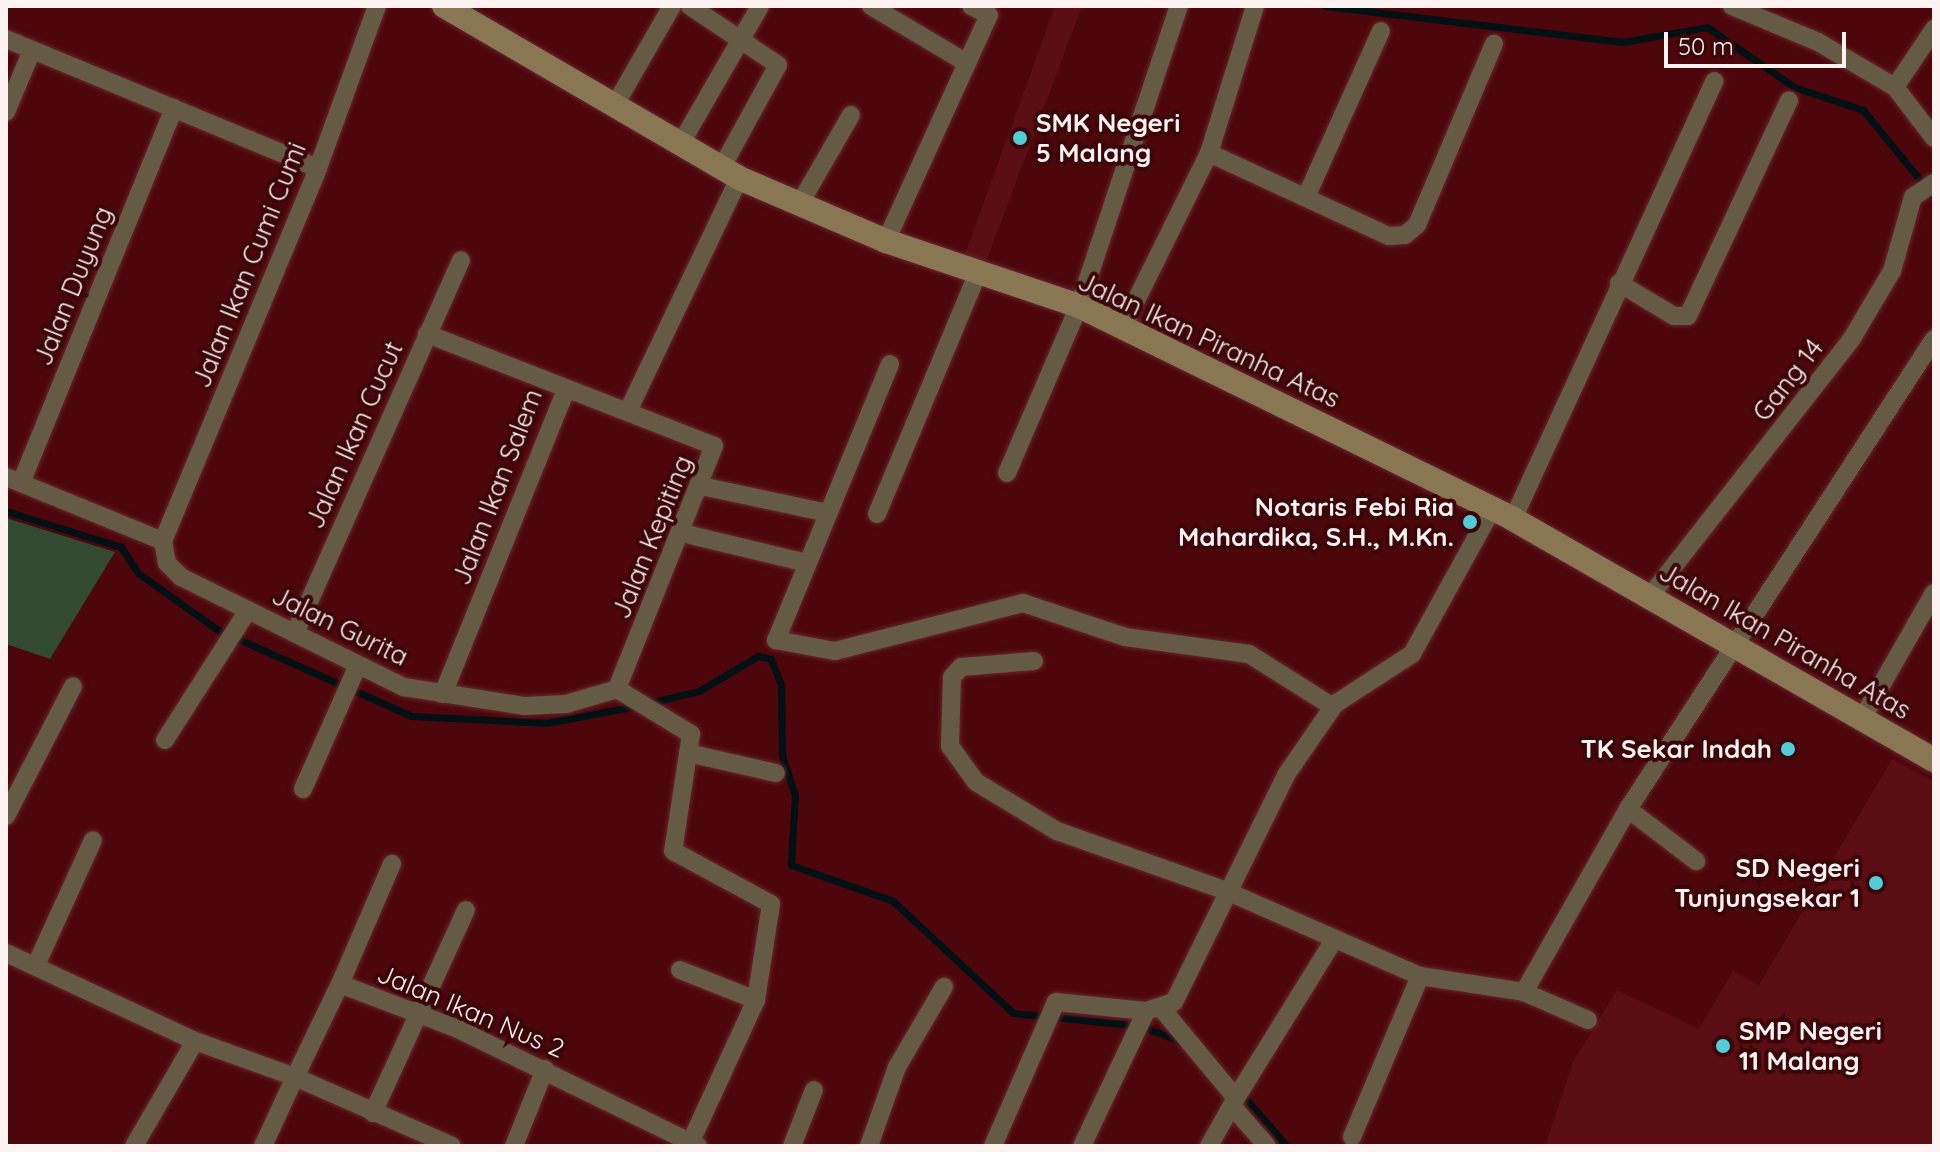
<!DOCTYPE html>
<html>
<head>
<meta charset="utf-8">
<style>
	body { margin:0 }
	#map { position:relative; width:1940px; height:1152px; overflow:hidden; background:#4d060c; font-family:Quicksand,sans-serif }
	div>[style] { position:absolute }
	.built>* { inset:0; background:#5b0d14 }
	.green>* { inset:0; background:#324a31 }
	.stream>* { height:7px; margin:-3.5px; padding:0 3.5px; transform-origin:3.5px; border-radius:3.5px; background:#001013 }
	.roads { filter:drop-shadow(0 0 2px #65272c) drop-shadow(0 0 2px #65272c) }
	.street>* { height:18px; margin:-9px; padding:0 9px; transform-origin:9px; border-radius:9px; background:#655a44 }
	.secondary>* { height:24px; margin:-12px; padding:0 12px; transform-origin:12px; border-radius:12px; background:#897653 }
	.dots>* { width:22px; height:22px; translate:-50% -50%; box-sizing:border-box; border:4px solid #3b0609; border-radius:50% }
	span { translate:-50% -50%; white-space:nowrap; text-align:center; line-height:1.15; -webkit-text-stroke:8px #3b0609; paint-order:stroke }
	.poi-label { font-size:26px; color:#fbf2f1; font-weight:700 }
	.left { translate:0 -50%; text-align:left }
	.right { translate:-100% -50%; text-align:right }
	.street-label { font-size:26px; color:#fbf2f1 }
	.frame { position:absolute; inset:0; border:8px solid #fbf2f1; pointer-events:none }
	.scale { position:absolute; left:1664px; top:32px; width:182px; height:36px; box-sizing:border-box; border:4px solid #fbf2f1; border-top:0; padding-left:10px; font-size:24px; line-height:28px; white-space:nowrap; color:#fbf2f1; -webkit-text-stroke:6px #3b0609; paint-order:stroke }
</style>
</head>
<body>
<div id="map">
	<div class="built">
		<div style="clip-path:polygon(1055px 6px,1082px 6px,986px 262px,965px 254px)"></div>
		<div style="clip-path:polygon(1892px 759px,1934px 781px,1934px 1146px,1545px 1146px,1573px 1062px,1617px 990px,1699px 1029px,1733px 971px,1759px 985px)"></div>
	</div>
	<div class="green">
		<div style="clip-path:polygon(6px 518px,115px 552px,50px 659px,6px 644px)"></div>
	</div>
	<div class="stream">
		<div style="left:1325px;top:6px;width:300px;rotate:6.9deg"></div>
		<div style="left:1623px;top:42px;width:85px;rotate:-10.1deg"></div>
		<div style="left:1707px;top:27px;width:106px;rotate:34.6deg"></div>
		<div style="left:1794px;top:87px;width:73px;rotate:18.4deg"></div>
		<div style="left:1863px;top:110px;width:112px;rotate:50.8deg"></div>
		<div style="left:6px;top:511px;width:121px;rotate:17.4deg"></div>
		<div style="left:121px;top:547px;width:31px;rotate:57deg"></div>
		<div style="left:138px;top:573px;width:98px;rotate:35.5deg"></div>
		<div style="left:218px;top:630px;width:211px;rotate:24deg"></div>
		<div style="left:411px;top:716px;width:136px;rotate:2.9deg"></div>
		<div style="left:547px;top:723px;width:92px;rotate:-10.7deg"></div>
		<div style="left:649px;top:703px;width:51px;rotate:-13.5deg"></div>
		<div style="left:699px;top:691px;width:69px;rotate:-30.7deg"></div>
		<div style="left:758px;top:656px;width:13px;rotate:13deg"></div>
		<div style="left:771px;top:659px;width:28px;rotate:69deg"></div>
		<div style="left:781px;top:685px;width:71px;rotate:89.2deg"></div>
		<div style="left:782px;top:756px;width:41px;rotate:71.6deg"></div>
		<div style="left:795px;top:795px;width:70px;rotate:93.3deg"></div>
		<div style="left:791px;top:865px;width:108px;rotate:19.4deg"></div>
		<div style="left:893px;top:901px;width:164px;rotate:43deg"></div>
		<div style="left:1013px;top:1013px;width:129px;rotate:5.8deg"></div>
		<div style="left:1141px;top:1026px;width:47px;rotate:21.1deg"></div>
		<div style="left:1215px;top:1063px;width:110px;rotate:49.1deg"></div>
	</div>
	<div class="roads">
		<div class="street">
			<div style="left:690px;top:6px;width:106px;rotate:33.8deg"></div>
			<div style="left:778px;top:65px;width:116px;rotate:118.8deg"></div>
			<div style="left:871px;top:6px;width:112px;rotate:30.7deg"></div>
			<div style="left:1732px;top:6px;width:93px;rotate:22.7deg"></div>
			<div style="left:1818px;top:42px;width:89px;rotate:30.3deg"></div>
			<div style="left:1895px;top:87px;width:64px;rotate:52.6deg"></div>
			<div style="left:6px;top:39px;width:338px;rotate:22.5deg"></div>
			<div style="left:1895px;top:87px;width:70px;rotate:-56.1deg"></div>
			<div style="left:615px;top:105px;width:114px;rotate:-60.1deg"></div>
			<div style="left:6px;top:112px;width:67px;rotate:-67.2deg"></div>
			<div style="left:681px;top:143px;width:158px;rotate:-60deg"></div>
			<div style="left:1209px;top:153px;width:198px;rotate:24.8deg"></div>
			<div style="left:1389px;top:236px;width:16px;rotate:-4deg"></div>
			<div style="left:1405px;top:235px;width:16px;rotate:-40deg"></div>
			<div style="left:1417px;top:225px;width:197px;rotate:-67deg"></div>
			<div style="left:1306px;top:197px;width:182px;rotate:-65.7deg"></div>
			<div style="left:799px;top:205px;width:104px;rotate:-60deg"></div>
			<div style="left:886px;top:241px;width:248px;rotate:-65.5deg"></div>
			<div style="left:989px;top:15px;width:20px;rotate:-153deg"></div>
			<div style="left:1619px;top:283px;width:64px;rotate:31deg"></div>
			<div style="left:1674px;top:316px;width:14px"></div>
			<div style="left:1688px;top:316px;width:238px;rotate:-64.9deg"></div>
			<div style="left:1123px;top:327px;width:194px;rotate:-63.7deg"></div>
			<div style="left:1209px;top:153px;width:154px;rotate:-72.6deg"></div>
			<div style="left:427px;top:334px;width:308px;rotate:21.3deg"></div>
			<div style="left:714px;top:446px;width:262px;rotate:111.8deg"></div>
			<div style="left:890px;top:364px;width:299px;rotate:112.4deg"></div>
			<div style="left:776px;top:640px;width:60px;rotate:10.6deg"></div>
			<div style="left:835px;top:651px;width:194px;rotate:-14.3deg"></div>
			<div style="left:1023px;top:603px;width:108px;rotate:18.4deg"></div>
			<div style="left:1125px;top:637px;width:125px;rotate:7.8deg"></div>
			<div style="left:1249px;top:654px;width:99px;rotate:32.2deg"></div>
			<div style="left:628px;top:411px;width:258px;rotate:-64.5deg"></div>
			<div style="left:1007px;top:473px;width:182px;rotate:-66.7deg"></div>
			<div style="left:1079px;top:306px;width:316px;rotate:-71.6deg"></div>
			<div style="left:6px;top:477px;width:170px;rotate:22.2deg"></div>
			<div style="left:21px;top:483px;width:405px;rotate:-67.8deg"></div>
			<div style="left:701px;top:486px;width:125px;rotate:12deg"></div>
			<div style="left:877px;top:514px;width:262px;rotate:-67.3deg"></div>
			<div style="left:1513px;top:519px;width:482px;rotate:-65.3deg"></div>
			<div style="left:682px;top:533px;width:124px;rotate:13.5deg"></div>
			<div style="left:163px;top:541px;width:404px;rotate:-67.4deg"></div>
			<div style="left:318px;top:168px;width:172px;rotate:-70deg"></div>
			<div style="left:163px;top:541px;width:22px;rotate:80deg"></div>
			<div style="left:167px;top:563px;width:20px;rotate:45deg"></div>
			<div style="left:181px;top:577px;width:249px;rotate:26.3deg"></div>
			<div style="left:404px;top:687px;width:121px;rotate:9deg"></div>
			<div style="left:524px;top:706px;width:42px;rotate:-2.7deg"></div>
			<div style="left:566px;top:704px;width:53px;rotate:-16.4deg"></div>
			<div style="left:1651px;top:595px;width:324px;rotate:-51.9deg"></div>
			<div style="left:1851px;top:340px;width:80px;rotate:-59.3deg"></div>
			<div style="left:1892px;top:271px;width:77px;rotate:-74.2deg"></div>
			<div style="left:1913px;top:197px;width:25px;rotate:-34deg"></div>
			<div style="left:295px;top:633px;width:408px;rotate:-66deg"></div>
			<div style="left:1034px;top:661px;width:73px;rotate:175.3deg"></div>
			<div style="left:961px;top:667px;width:13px;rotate:132deg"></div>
			<div style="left:952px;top:677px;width:69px;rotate:91.7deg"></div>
			<div style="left:950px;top:746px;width:44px;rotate:54.2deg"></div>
			<div style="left:976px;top:782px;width:95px;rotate:31.2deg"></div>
			<div style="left:1057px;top:831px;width:177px;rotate:19.5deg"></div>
			<div style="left:1224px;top:890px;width:214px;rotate:23.7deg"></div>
			<div style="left:1420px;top:976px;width:175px;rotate:112.9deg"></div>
			<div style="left:617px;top:689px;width:87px;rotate:31.3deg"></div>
			<div style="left:691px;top:734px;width:118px;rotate:98.7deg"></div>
			<div style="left:673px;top:851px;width:111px;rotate:28.4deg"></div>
			<div style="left:771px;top:904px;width:97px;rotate:98.9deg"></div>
			<div style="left:756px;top:1000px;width:161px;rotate:114.7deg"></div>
			<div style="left:443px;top:694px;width:328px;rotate:-68deg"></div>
			<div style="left:1862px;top:719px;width:145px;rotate:-60.3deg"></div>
			<div style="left:165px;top:740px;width:154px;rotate:-57.4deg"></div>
			<div style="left:688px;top:753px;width:90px;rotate:12.8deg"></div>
			<div style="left:303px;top:789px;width:133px;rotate:-66.1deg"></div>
			<div style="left:1628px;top:809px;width:86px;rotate:37.4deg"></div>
			<div style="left:6px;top:816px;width:146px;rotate:-62.7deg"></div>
			<div style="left:6px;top:953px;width:208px;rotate:25deg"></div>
			<div style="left:195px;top:1041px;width:106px;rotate:19.8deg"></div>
			<div style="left:295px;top:1077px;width:103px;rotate:-64.2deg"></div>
			<div style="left:340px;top:984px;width:126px;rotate:20.9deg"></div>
			<div style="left:458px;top:1029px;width:267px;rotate:26deg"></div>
			<div style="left:36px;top:965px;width:137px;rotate:-65.5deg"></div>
			<div style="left:680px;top:970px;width:82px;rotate:21.5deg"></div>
			<div style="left:1420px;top:976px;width:105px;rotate:8.7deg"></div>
			<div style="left:340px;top:984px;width:131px;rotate:-66.6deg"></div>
			<div style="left:1162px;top:1009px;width:116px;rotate:50.3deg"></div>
			<div style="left:1236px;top:1098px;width:55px;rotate:119.4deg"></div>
			<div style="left:1588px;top:1020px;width:70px;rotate:-156.4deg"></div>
			<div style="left:1524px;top:992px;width:210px;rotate:-60.4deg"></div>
			<div style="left:1628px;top:809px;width:561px;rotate:-56.93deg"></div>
			<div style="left:1236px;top:1098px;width:182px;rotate:-58.2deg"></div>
			<div style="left:1232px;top:1106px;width:53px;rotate:48.8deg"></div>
			<div style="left:373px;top:1113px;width:223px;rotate:-65.4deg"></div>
			<div style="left:134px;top:1146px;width:121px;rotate:-59.8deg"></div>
			<div style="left:263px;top:1146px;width:76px;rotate:-65.1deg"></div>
			<div style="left:295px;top:1077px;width:171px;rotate:23.7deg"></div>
			<div style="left:514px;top:1146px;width:83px;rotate:-68.1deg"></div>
			<div style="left:792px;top:1146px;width:60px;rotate:-68.6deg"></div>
			<div style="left:869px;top:1146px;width:84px;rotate:-70.5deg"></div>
			<div style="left:897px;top:1067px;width:93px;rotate:-59.6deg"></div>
			<div style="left:993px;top:1146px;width:157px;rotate:-66.4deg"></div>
			<div style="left:1056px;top:1002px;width:90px;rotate:5.7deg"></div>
			<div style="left:1146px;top:1011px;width:29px;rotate:-18deg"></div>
			<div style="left:1174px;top:1002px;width:253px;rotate:-63.7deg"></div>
			<div style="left:1286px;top:775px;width:86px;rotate:-55.4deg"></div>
			<div style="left:1335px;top:704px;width:92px;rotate:-33deg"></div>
			<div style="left:1412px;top:654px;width:166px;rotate:-61.1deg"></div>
			<div style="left:1082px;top:1146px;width:149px;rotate:-64.6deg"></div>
		</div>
		<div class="secondary">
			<div style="left:444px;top:6px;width:341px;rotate:30.2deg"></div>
			<div style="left:739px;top:178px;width:160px;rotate:23.2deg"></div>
			<div style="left:886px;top:241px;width:204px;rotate:18.6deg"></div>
			<div style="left:1079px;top:306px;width:483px;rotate:26.1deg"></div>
			<div style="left:1513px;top:519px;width:485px;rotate:29.8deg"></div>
		</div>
	</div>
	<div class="dots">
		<div style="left:1020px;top:138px;background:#52ccd6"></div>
		<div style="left:1470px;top:522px;background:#52ccd6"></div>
		<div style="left:1788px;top:749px;background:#52ccd6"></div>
		<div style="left:1876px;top:883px;background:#52ccd6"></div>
		<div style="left:1723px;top:1046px;background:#52ccd6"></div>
	</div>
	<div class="poi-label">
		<span class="left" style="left:1036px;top:138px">SMK Negeri<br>5 Malang</span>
		<span class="right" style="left:1454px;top:522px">Notaris Febi Ria<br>Mahardika, S.H., M.Kn.</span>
		<span class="right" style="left:1772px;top:749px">TK Sekar Indah</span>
		<span class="right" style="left:1860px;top:883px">SD Negeri<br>Tunjungsekar 1</span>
		<span class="left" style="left:1739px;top:1046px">SMP Negeri<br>11 Malang</span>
	</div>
	<div class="street-label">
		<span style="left:249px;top:265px;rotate:-68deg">Jalan Ikan Cumi Cumi</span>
		<span style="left:73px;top:286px;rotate:-68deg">Jalan Duyung</span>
		<span style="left:1209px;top:340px;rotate:25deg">Jalan Ikan Piranha Atas</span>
		<span style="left:1788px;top:380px;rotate:-52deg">Gang 14</span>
		<span style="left:354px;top:435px;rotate:-66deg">Jalan Ikan Cucut</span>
		<span style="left:497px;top:487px;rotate:-69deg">Jalan Ikan Salem</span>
		<span style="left:652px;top:537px;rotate:-68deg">Jalan Kepiting</span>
		<span style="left:340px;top:626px;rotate:26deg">Jalan Gurita</span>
		<span style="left:1785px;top:641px;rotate:30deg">Jalan Ikan Piranha Atas</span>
		<span style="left:471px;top:1011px;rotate:23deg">Jalan Ikan Nus 2</span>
	</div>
	<div class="frame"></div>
	<div class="scale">50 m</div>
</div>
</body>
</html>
